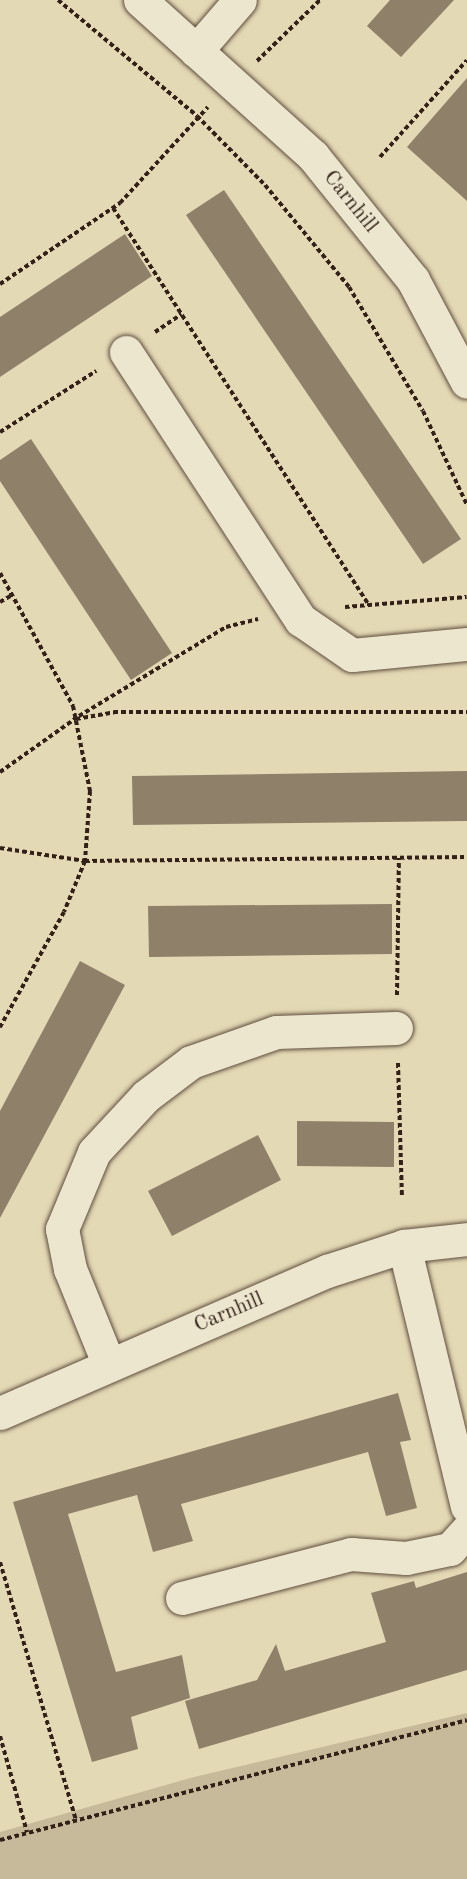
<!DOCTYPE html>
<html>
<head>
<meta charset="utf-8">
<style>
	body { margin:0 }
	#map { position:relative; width:467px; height:1879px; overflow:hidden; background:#e4d9b5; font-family:"Old Standard TT",serif }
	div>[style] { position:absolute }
	.green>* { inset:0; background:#c6ba9a }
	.building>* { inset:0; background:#8f806a }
	.path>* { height:4px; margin-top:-2px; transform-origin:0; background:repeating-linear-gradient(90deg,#332018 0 4.5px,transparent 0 7.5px) }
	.roads { filter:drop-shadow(0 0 2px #5f4e3f) drop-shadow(0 0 2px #5f4e3f) }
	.minor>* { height:33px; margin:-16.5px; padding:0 16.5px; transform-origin:16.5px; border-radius:16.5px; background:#ede6cf }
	span { translate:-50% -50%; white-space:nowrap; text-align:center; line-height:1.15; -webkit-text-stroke:5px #ede6cf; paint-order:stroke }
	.street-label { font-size:21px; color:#332018 }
</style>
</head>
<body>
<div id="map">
	<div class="green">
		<div style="clip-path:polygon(467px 1713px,467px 1879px,0 1879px,0 1832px,194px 1777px)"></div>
	</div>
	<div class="building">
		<div style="clip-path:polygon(390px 0,454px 0,401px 57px,367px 26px)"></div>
		<div style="clip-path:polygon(467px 78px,467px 201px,407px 147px)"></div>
		<div style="clip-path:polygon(224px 190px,461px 539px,423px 564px,186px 215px)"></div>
		<div style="clip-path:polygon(125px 234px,152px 276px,0 377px,0 317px)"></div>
		<div style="clip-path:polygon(31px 439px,172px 653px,131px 680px,0 481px,0 460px)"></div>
		<div style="clip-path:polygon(467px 771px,467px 821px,133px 825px,132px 776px)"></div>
		<div style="clip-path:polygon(392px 904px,392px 954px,149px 957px,148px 906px)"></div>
		<div style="clip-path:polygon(80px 961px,125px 985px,0 1218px,0 1111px)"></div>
		<div style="clip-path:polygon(297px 1121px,394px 1122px,394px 1167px,297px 1166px)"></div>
		<div style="clip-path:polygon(258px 1135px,281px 1180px,172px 1236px,148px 1191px)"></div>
		<div style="clip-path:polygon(398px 1393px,411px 1440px,400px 1442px,417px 1508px,386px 1516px,368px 1452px,181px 1504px,193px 1541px,153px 1552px,137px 1495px,68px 1514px,116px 1672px,182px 1655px,190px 1698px,131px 1717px,138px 1749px,92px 1762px,13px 1502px)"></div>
		<div style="clip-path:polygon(467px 1572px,467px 1670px,199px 1749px,185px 1701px,257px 1680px,276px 1644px,285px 1671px,386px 1642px,371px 1593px,414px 1581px,416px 1588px)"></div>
	</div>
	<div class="path">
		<div style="left:58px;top:0;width:181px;rotate:39.8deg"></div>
		<div style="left:197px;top:116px;width:97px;rotate:45.4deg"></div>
		<div style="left:265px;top:185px;width:132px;rotate:50.5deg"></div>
		<div style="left:349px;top:287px;width:144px;rotate:59.2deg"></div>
		<div style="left:423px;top:411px;width:104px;rotate:64.9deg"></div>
		<div style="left:257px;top:61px;width:88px;rotate:-44.1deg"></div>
		<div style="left:380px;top:157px;width:130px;rotate:-48.1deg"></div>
		<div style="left:113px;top:208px;width:472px;rotate:57.2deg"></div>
		<div style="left:0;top:284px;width:145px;rotate:-34deg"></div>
		<div style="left:120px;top:203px;width:130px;rotate:-47.5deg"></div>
		<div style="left:155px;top:332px;width:32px;rotate:-34deg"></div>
		<div style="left:0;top:432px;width:114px;rotate:-32.4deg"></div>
		<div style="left:0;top:573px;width:152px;rotate:61.2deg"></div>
		<div style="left:73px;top:706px;width:87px;rotate:78.7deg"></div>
		<div style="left:90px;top:791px;width:70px;rotate:94.1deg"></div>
		<div style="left:85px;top:861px;width:55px;rotate:112.4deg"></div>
		<div style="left:64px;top:912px;width:132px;rotate:119.1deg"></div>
		<div style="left:0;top:602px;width:14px;rotate:-30deg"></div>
		<div style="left:345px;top:607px;width:122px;rotate:-4.7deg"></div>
		<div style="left:76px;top:719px;width:39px;rotate:-10deg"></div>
		<div style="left:114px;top:712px;width:353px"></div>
		<div style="left:0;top:772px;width:97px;rotate:-35.3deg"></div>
		<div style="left:79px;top:716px;width:172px;rotate:-31.2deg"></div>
		<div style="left:226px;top:627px;width:33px;rotate:-14deg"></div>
		<div style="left:0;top:848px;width:86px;rotate:8.7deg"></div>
		<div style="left:85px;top:861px;width:382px;rotate:-0.6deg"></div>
		<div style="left:397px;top:995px;width:137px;rotate:-89.2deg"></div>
		<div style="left:398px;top:1063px;width:132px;rotate:88.3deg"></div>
		<div style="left:0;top:1562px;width:269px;rotate:73.6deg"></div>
		<div style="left:0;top:1736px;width:100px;rotate:74.3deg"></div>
		<div style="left:0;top:1840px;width:482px;rotate:-14.4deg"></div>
	</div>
	<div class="roads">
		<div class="minor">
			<div style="left:140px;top:0;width:233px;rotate:42deg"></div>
			<div style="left:313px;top:156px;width:159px;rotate:51.1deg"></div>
			<div style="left:413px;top:280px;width:115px;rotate:62.1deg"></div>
			<div style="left:196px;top:51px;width:67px;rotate:-49.2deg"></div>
			<div style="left:126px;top:352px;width:320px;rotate:56.9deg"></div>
			<div style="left:301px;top:620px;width:62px;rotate:34.5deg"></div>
			<div style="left:352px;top:655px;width:116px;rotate:-5.5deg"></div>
			<div style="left:404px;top:1246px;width:268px;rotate:76.4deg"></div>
			<div style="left:109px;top:1365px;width:104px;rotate:-112.1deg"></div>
			<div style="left:70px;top:1269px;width:41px;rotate:-101.3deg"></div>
			<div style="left:62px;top:1229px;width:83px;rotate:-67.4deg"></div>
			<div style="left:94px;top:1152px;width:76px;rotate:-47.1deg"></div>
			<div style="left:146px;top:1096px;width:56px;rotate:-37.1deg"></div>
			<div style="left:191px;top:1062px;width:90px;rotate:-19.4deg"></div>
			<div style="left:276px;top:1032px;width:120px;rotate:-1.9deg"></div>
			<div style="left:0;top:1413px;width:357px;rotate:-23.5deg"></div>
			<div style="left:327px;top:1271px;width:81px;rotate:-18deg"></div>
			<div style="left:404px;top:1246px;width:63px;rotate:-6.3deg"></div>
			<div style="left:182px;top:1598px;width:175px;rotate:-14.6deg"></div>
			<div style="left:351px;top:1554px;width:55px;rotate:4.2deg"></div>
			<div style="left:406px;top:1558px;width:45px;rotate:-11.6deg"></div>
			<div style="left:450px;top:1549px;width:25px;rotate:-48deg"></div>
		</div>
	</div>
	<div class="street-label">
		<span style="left:350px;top:202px;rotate:51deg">Carnhill</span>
		<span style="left:229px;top:1313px;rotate:-23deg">Carnhill</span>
	</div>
</div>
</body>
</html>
